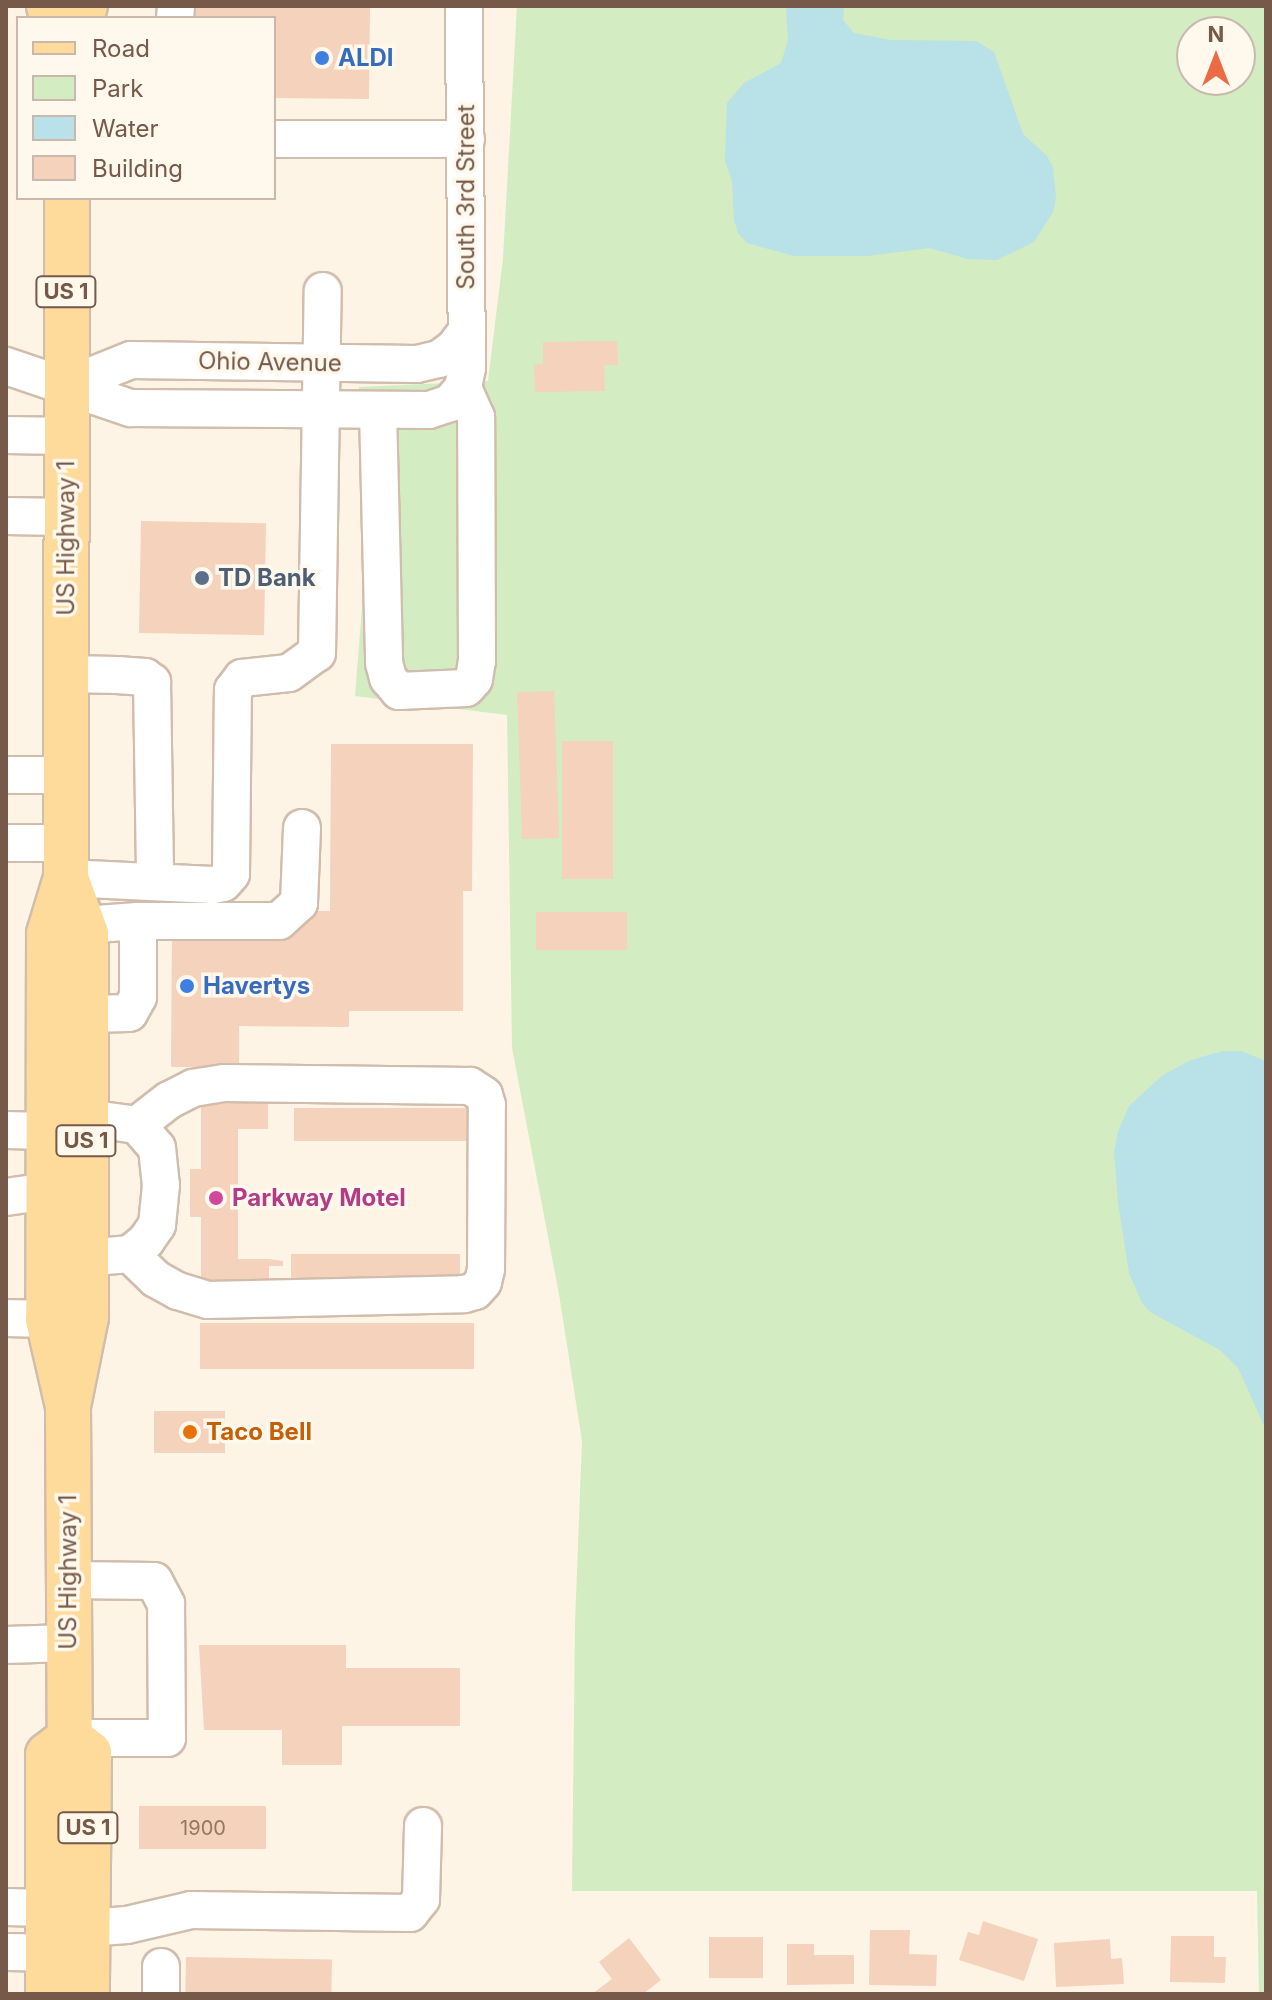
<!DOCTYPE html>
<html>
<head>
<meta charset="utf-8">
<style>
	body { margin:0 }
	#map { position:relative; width:1272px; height:2000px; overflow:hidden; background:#fdf4e5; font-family:Inter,sans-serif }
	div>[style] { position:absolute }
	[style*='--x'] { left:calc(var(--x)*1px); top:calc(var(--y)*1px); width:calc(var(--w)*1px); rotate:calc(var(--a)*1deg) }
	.green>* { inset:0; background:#d3ecc2 }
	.water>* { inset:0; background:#b8e1e8 }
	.building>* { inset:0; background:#f4d2bb; transform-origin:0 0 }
	.roads { filter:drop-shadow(2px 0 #d1bdad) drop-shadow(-2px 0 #d1bdad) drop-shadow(0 2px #d1bdad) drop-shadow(0 -2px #d1bdad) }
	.minor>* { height:36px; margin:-18px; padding:0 18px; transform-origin:18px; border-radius:18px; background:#fff }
	.major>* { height:44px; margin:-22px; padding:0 22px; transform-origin:22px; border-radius:22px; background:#feda9b }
	.dots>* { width:22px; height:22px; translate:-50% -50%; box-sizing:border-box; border:4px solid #fff8ec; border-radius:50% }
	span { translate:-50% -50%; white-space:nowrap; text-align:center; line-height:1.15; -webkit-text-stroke:7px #fff8ec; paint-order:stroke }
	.number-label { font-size:20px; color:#967766 }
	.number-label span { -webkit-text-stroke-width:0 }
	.shield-label span { padding:2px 6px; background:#fff8ec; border:2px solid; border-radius:6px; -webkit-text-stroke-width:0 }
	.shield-label { font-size:22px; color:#775949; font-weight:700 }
	.shop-label { font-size:24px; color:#366cbe; font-weight:700 }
	.left { translate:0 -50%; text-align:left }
	.street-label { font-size:24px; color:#775949 }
	.service-label { font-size:24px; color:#4e5e75; font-weight:700 }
	.hotel-label { font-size:24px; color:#b23c85; font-weight:700 }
	.food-label { font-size:24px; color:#c56008; font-weight:700 }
	.frame { position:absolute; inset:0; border:8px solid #775949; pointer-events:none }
	.legend { position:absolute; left:16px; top:16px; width:260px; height:184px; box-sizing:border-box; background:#fff8ec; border:2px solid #c9b8ab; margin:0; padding:10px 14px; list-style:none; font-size:24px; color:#775949 }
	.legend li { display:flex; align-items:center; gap:16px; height:40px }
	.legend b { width:40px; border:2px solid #c9b8ab }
	.north { position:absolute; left:1176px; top:16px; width:80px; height:80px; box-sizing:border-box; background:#fff8ec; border:2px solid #c9b8ab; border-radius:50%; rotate:0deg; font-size:22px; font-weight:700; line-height:32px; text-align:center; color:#775949 }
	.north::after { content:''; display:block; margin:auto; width:28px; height:36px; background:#ec6b45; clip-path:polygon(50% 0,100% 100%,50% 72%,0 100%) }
</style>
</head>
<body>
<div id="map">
	<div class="green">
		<div style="clip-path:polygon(evenodd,517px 6px,1266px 6px,1266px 1994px,1259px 1994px,1257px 1891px,572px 1891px,575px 1624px,582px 1441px,559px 1294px,512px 1048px,507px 715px,355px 696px,369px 519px,359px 387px,488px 381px,503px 258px,517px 6px,1192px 32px,1240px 32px,1240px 80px,1192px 80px,1192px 32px)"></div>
	</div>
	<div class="water">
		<div style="clip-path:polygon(786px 6px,844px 6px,843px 20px,854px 33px,891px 40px,976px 41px,994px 52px,1023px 134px,1047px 156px,1053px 167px,1056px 198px,1053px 212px,1034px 242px,997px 260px,968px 259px,929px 248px,867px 256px,794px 256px,747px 243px,738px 233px,734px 220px,732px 181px,725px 161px,727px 103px,744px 83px,781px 63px,788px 40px)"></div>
		<div style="clip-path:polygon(1223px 1051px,1241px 1051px,1266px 1061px,1266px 1430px,1238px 1368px,1220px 1350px,1150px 1312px,1142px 1303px,1129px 1273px,1118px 1202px,1114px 1152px,1118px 1132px,1129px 1106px,1163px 1075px,1191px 1060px)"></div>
	</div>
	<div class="building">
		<div style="clip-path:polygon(192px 6px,370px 6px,369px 99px,274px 98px,274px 18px,192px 18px)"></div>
		<div style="clip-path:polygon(617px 341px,618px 365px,604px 365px,605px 391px,535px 392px,534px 364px,543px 364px,543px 342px)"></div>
		<div style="left:141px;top:521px;width:125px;height:112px;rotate:1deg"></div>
		<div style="left:554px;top:691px;width:147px;height:37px;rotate:88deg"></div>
		<div style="left:562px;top:741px;width:51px;height:138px"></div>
		<div style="clip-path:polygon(331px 744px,473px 744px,472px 891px,463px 891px,463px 1011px,349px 1011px,349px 1027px,239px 1026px,239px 1067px,171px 1067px,172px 930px,299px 931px,299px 911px,330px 911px)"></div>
		<div style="left:536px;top:912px;width:91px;height:38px"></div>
		<div style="clip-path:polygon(268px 1099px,268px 1129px,238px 1129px,238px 1259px,269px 1259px,283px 1261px,283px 1266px,269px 1266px,269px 1287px,201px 1287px,201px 1217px,190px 1217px,190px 1169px,201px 1169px,201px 1100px)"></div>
		<div style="left:294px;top:1108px;width:179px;height:33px"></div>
		<div style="left:291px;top:1254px;width:169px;height:31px"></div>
		<div style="left:200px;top:1323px;width:274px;height:46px"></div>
		<div style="left:154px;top:1411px;width:71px;height:42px"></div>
		<div style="clip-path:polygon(199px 1645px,346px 1645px,346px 1668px,460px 1668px,460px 1726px,342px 1726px,342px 1765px,282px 1765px,282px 1730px,204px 1730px)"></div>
		<div style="left:139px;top:1806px;width:127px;height:43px"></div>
		<div style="clip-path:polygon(983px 1921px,1038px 1939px,1024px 1981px,959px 1960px,968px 1932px,979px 1935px)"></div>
		<div style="clip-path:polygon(870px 1930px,910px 1930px,909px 1954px,937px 1955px,936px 1986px,869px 1985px)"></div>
		<div style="clip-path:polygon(1171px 1936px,1214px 1936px,1214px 1957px,1226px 1957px,1225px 1983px,1170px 1982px)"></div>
		<div style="left:709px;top:1937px;width:54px;height:41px"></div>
		<div style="clip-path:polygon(629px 1938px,661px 1980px,643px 1994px,592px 1994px,612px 1979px,599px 1962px)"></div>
		<div style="clip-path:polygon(1110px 1939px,1111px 1959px,1122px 1958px,1124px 1984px,1056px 1987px,1054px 1943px)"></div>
		<div style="clip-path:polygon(787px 1944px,814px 1944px,814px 1955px,854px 1955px,854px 1984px,787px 1985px)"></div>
		<div style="left:186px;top:1957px;width:146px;height:37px;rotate:1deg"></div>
	</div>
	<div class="roads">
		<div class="minor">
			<div style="--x:175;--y:18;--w:12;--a:-85"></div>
			<div style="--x:274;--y:139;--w:192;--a:0"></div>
			<div style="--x:6;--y:366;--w:131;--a:18.7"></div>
			<div style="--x:130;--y:408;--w:299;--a:0.4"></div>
			<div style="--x:429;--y:410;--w:22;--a:-18"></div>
			<div style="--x:450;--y:403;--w:20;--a:-49"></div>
			<div style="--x:463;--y:388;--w:20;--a:-79"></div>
			<div style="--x:467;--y:368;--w:362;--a:-90.5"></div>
			<div style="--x:66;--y:386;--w:70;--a:-21.8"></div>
			<div style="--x:131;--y:360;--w:286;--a:0.8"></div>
			<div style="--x:417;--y:364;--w:23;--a:-13"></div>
			<div style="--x:439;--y:359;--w:19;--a:-36"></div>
			<div style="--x:454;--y:348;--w:21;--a:-53"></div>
			<div style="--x:378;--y:411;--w:252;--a:88.6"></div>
			<div style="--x:384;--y:663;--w:16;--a:75"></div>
			<div style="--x:388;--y:678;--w:17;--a:50"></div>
			<div style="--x:399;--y:691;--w:67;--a:-2.6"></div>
			<div style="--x:466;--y:688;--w:12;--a:-48"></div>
			<div style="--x:474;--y:679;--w:18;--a:-81"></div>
			<div style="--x:477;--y:661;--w:244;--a:-90.2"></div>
			<div style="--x:476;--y:417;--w:32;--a:-114"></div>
			<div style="--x:6;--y:435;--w:60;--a:1"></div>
			<div style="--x:6;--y:516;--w:60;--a:1"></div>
			<div style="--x:66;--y:674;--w:51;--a:1.1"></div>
			<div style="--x:117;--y:675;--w:28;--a:4"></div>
			<div style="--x:145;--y:677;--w:9;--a:36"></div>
			<div style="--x:152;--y:682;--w:200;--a:89.1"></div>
			<div style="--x:6;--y:775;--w:60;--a:0"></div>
			<div style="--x:6;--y:843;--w:60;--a:0"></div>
			<div style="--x:66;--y:878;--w:147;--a:2.7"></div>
			<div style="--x:213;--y:885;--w:10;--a:-11"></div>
			<div style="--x:223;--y:883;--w:12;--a:-48"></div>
			<div style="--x:231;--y:874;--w:184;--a:-89.4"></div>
			<div style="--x:233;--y:690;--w:15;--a:-53"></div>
			<div style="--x:242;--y:678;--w:47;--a:-6.1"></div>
			<div style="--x:289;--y:673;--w:34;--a:-36"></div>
			<div style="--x:317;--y:653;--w:362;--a:-89.1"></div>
			<div style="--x:138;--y:921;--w:141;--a:0"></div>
			<div style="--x:279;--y:921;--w:27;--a:-42"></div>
			<div style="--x:299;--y:903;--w:75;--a:-87.7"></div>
			<div style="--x:83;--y:925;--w:55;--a:-4.2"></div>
			<div style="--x:138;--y:921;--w:76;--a:90"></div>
			<div style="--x:138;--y:997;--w:18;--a:119"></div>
			<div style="--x:129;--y:1013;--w:43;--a:178.7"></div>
			<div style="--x:86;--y:1118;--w:51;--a:7.8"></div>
			<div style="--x:137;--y:1125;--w:30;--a:49"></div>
			<div style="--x:157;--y:1148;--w:37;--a:84"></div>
			<div style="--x:161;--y:1185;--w:40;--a:95.7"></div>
			<div style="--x:157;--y:1225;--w:19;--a:125"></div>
			<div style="--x:146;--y:1241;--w:21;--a:141"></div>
			<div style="--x:130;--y:1254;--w:22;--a:175"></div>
			<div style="--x:6;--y:1130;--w:42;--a:1.4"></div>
			<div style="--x:6;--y:1197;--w:42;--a:-8.1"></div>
			<div style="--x:130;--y:1254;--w:36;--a:44"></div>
			<div style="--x:156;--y:1279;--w:25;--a:29"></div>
			<div style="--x:178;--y:1291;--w:31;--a:17"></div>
			<div style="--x:208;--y:1300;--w:256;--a:-1.3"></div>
			<div style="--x:464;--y:1294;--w:11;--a:-15"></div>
			<div style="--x:475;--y:1291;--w:12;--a:-48"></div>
			<div style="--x:483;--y:1282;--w:13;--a:-77"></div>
			<div style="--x:486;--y:1269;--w:164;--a:-89.7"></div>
			<div style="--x:487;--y:1105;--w:10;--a:-107"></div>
			<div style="--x:484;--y:1095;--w:17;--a:-147"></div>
			<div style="--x:470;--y:1086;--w:246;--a:-179.3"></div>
			<div style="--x:224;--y:1083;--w:31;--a:171"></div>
			<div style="--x:193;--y:1088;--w:27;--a:153"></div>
			<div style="--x:169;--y:1100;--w:41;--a:142"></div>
			<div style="--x:6;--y:1318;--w:42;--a:1.4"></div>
			<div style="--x:68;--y:1580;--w:86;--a:0.7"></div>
			<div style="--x:154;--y:1581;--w:26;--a:62"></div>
			<div style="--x:166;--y:1604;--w:134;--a:89.6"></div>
			<div style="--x:167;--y:1738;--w:97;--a:180"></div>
			<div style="--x:6;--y:1645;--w:62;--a:-1.8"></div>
			<div style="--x:6;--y:1907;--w:42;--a:1.4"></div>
			<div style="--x:87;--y:1928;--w:40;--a:-4.3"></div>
			<div style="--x:127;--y:1925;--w:66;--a:-13.2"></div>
			<div style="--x:191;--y:1910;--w:219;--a:0.8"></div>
			<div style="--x:410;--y:1913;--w:18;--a:-52"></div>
			<div style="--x:421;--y:1899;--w:73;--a:-88.4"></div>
			<div style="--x:6;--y:1952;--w:70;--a:0.8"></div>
			<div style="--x:161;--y:1994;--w:27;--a:-90"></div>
		</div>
		<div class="major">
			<div style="--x:49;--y:6;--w:13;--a:72"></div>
			<div style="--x:81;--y:18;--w:13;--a:-72"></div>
			<div style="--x:67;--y:198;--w:680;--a:90.08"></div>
			<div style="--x:66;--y:878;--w:59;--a:106.9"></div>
			<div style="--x:49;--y:934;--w:385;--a:90.1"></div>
			<div style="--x:48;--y:1319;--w:89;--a:77.1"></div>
			<div style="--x:66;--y:878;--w:59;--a:70.3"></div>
			<div style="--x:86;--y:934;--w:383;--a:90"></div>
			<div style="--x:86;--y:1317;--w:91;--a:101.4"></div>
			<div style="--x:68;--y:1406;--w:332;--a:89.7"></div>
			<div style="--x:70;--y:1738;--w:24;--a:38"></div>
			<div style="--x:89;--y:1753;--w:241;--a:90.5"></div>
			<div style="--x:48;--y:1994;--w:239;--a:-90"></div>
			<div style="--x:48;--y:1755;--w:28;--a:-38"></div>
		</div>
	</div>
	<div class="dots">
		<div style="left:322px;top:58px;background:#3f7fe0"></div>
		<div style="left:202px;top:578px;background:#5c6f8a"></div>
		<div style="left:187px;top:986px;background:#3f7fe0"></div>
		<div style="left:216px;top:1198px;background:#d1479c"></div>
		<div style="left:190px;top:1432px;background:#e8710a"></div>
	</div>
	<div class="number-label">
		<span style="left:203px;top:1828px">1900</span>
	</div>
	<div class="shield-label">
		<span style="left:66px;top:292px">US 1</span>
		<span style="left:86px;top:1141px">US 1</span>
		<span style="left:88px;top:1828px">US 1</span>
	</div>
	<div class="shop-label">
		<span class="left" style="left:338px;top:58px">ALDI</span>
		<span class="left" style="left:203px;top:986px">Havertys</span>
	</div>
	<div class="street-label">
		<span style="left:466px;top:197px;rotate:-90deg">South 3rd Street</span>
		<span style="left:270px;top:362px;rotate:1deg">Ohio Avenue</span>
		<span style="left:66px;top:538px;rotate:-90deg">US Highway 1</span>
		<span style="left:68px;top:1572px;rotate:-90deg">US Highway 1</span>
	</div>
	<div class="service-label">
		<span class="left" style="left:218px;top:578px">TD Bank</span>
	</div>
	<div class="hotel-label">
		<span class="left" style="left:232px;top:1198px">Parkway Motel</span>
	</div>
	<div class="food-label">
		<span class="left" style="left:206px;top:1432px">Taco Bell</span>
	</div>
	<div class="frame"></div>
	<ul class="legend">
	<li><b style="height:10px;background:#feda9b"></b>Road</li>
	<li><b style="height:22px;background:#d3ecc2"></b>Park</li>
	<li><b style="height:22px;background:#b8e1e8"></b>Water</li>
	<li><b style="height:22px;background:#f4d2bb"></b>Building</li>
	</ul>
	<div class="north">N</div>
</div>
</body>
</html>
